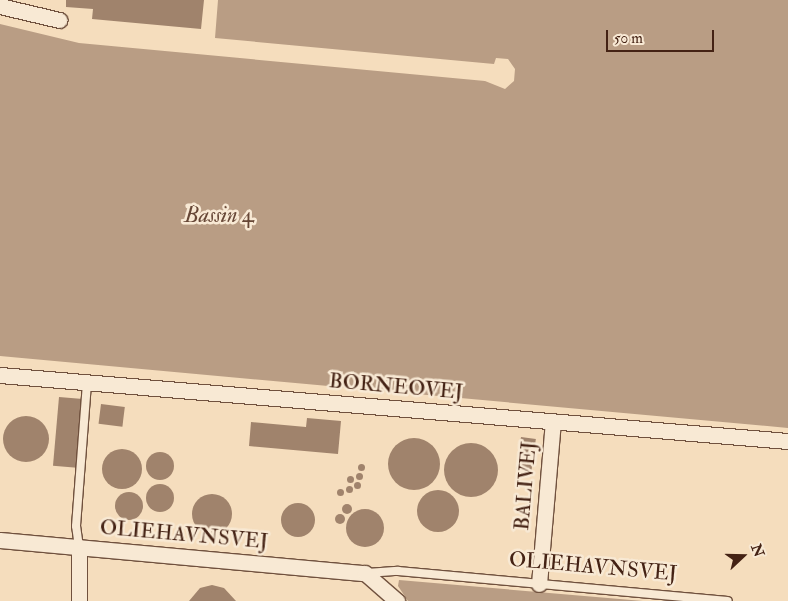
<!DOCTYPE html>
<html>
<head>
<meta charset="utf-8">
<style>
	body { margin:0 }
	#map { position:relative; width:788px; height:601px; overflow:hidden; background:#f5ddbd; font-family:"IM FELL Double Pica",serif }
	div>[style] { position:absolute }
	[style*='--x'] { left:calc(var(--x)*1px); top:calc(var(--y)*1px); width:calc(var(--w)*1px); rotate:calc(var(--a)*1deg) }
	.water>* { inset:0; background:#b99d84 }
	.building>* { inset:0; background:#a0836c; transform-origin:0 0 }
	.round { border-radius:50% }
	.roads { filter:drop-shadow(1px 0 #70513e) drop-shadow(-1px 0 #70513e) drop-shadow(0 1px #70513e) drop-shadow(0 -1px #70513e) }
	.service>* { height:8px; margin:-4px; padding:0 4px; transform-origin:4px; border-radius:4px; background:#f8e9d4 }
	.minor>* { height:15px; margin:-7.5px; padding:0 7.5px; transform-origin:7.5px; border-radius:7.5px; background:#f8e9d4 }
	span { translate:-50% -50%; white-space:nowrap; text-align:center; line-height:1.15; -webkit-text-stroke:5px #f8e9d4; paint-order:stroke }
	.street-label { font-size:21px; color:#442214 }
	.water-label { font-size:22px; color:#674736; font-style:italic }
	.north { position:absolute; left:718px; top:531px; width:50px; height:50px; -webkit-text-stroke:4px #f8e9d4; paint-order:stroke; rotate:69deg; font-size:14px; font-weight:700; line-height:20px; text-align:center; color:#442214 }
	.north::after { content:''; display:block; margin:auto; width:18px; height:22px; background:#442214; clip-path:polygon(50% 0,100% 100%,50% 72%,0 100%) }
	.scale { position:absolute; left:606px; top:30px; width:108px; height:22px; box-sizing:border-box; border:2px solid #442214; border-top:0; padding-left:6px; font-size:15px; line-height:18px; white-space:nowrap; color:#442214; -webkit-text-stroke:4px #f8e9d4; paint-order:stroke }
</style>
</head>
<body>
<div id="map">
	<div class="water">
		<div style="clip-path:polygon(218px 0,788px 0,788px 428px,0 356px,0 24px,79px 43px,485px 81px,505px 89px,514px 81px,515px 69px,508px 59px,496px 58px,494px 64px,215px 38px)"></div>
		<div style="clip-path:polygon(399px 580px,643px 601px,408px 601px,398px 586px)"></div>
	</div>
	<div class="building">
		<div style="clip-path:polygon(66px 0,204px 0,201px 29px,92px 19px,93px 9px,66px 7px)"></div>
		<div style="left:59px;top:397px;width:24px;height:69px;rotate:5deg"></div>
		<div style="left:101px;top:404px;width:24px;height:20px;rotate:7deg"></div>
		<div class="round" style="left:3px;top:416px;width:46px;height:46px"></div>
		<div style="clip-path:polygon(307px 418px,341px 421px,338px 454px,249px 446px,251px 422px,306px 427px)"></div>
		<div style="left:521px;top:437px;width:15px;height:32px;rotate:8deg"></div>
		<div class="round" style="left:388px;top:438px;width:52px;height:52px"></div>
		<div class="round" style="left:444px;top:443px;width:54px;height:54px"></div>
		<div class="round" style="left:102px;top:449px;width:40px;height:40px"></div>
		<div class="round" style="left:146px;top:452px;width:28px;height:28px"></div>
		<div class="round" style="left:357.5px;top:463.5px;width:7px;height:7px"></div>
		<div class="round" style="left:355.5px;top:472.5px;width:7px;height:7px"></div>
		<div class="round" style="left:346.5px;top:475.5px;width:7px;height:7px"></div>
		<div class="round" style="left:353.5px;top:481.5px;width:7px;height:7px"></div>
		<div class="round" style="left:146px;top:484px;width:28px;height:28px"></div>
		<div class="round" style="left:345.5px;top:485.5px;width:7px;height:7px"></div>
		<div class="round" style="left:336.5px;top:488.5px;width:7px;height:7px"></div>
		<div class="round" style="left:417px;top:490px;width:42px;height:42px"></div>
		<div class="round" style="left:115px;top:492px;width:28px;height:28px"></div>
		<div class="round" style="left:192px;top:494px;width:40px;height:40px"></div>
		<div class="round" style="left:281px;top:503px;width:34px;height:34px"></div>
		<div class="round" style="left:342px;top:504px;width:10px;height:10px"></div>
		<div class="round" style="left:346px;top:509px;width:38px;height:38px"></div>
		<div class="round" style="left:335px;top:514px;width:10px;height:10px"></div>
		<div style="clip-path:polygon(212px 585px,224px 588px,236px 601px,189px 601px,200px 588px)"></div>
	</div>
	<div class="roads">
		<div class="service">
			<div style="--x:79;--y:547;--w:21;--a:-98"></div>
			<div style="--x:76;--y:526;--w:144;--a:-85.6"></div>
			<div style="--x:367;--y:573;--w:31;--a:-4"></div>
			<div style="--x:398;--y:571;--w:331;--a:5.2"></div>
		</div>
		<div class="minor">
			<div style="--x:0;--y:6;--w:61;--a:13.3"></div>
			<div style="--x:0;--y:375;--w:791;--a:4.79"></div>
			<div style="--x:0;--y:540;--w:366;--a:5.2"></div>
			<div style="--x:365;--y:573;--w:43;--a:41.2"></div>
			<div style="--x:539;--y:584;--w:163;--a:-85.1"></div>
			<div style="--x:79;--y:601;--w:54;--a:-90"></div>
		</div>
	</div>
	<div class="street-label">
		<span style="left:396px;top:387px;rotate:5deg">BORNEOVEJ</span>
		<span style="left:526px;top:486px;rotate:-85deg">BALIVEJ</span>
		<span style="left:184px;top:535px;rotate:5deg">OLIEHAVNSVEJ</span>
		<span style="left:593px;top:567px;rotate:5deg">OLIEHAVNSVEJ</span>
	</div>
	<div class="water-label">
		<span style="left:219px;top:216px">Bassin 4</span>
	</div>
	<div class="north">N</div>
	<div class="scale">50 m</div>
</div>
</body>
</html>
